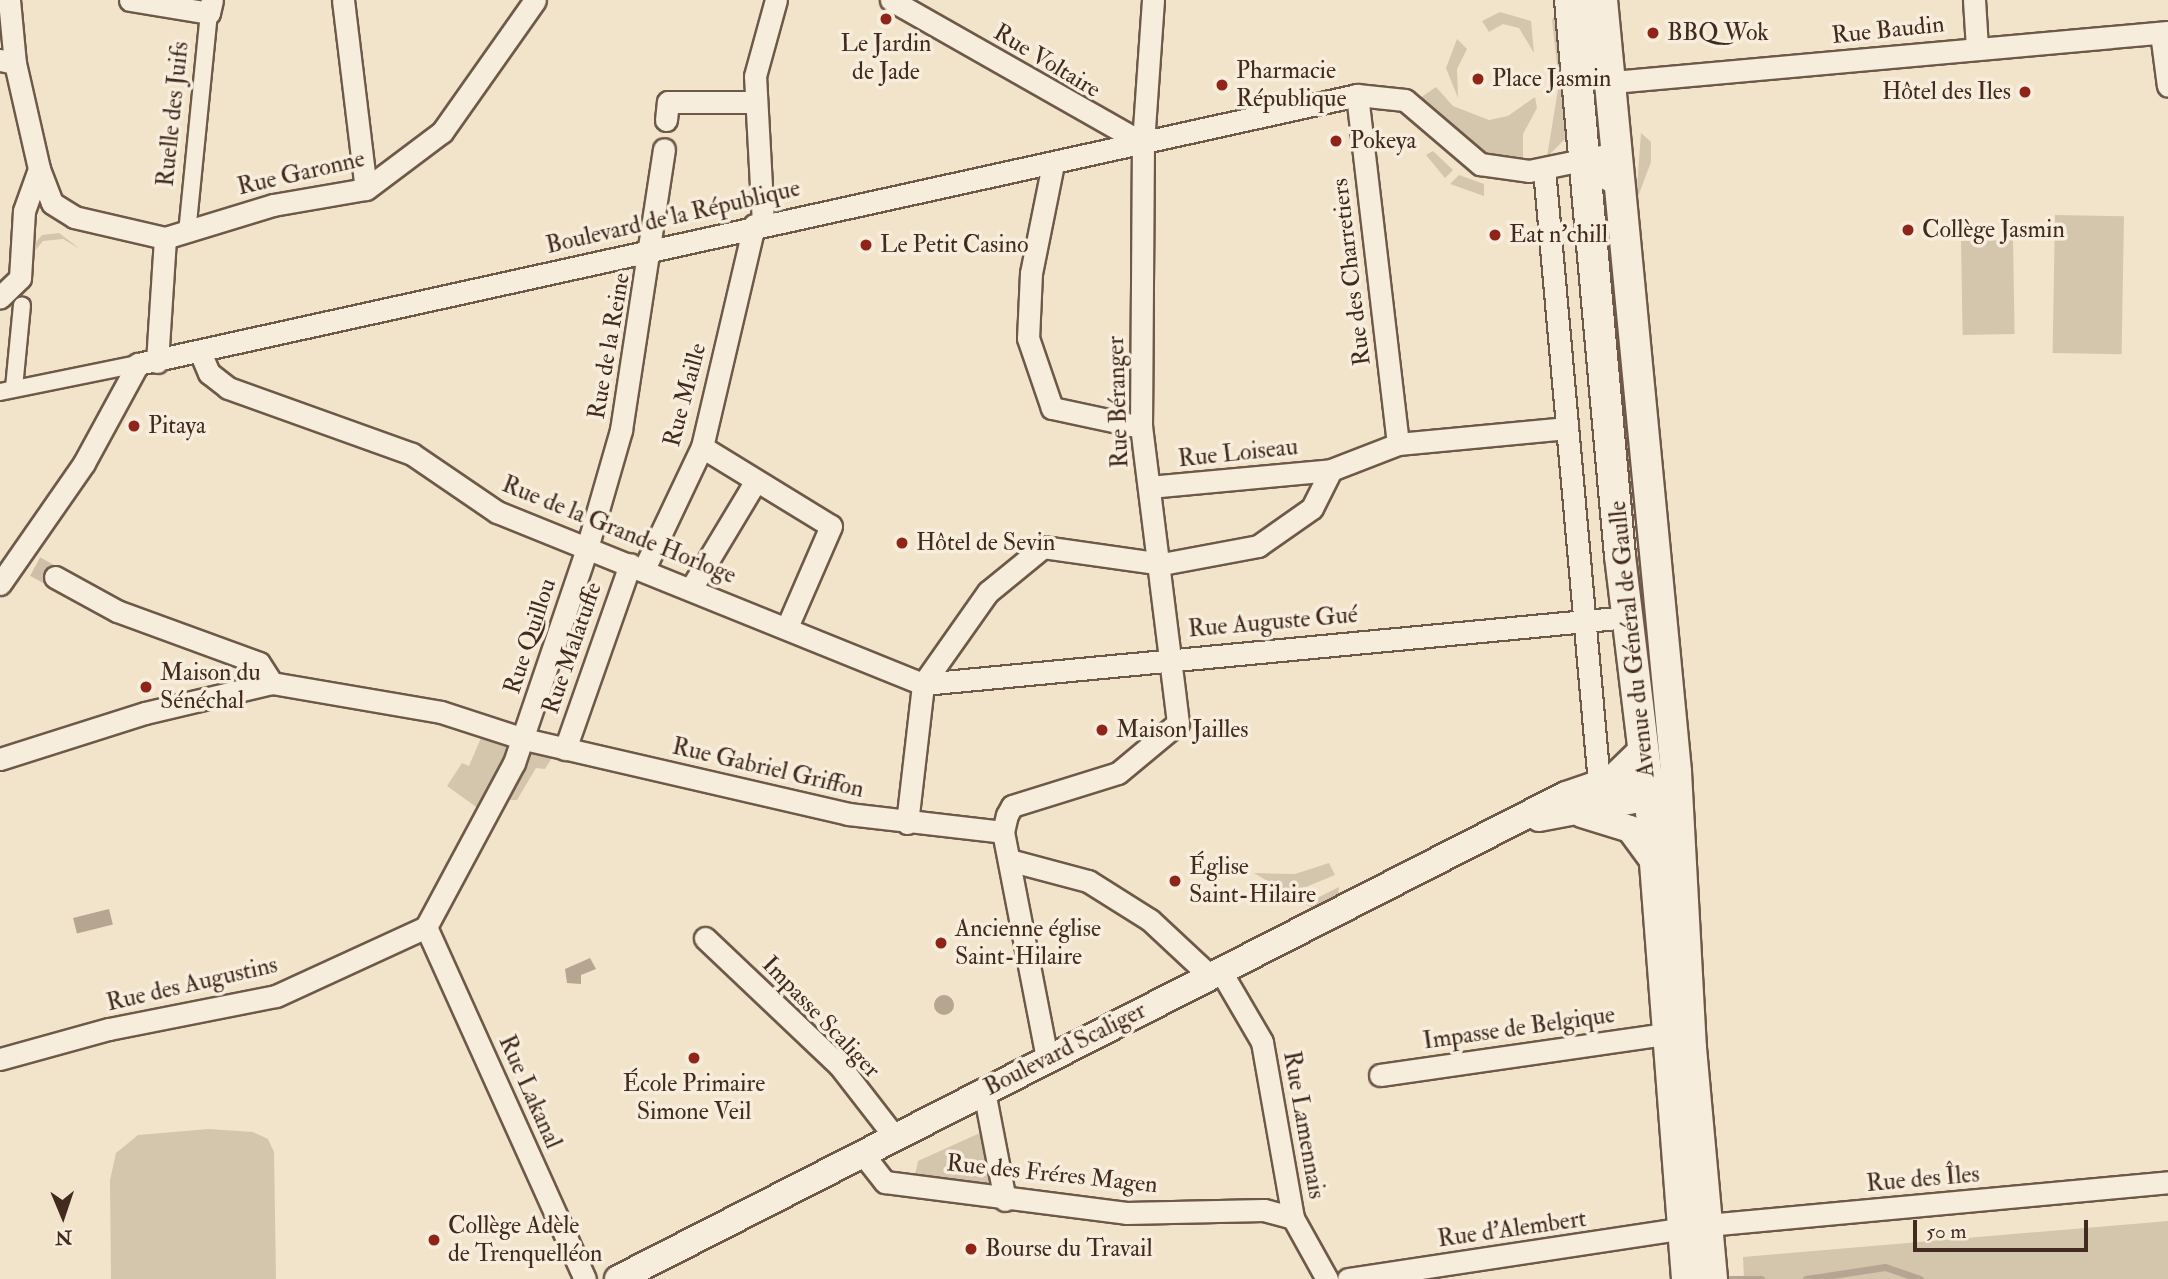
<!DOCTYPE html>
<html>
<head>
<meta charset="utf-8">
<style>
	body { margin:0 }
	#map { position:relative; width:2168px; height:1279px; overflow:hidden; background:#f2e4ca; font-family:"IM FELL Double Pica",serif }
	div>[style] { position:absolute }
	[style*='--x'] { left:calc(var(--x)*1px); top:calc(var(--y)*1px); width:calc(var(--w)*1px); rotate:calc(var(--a)*1deg) }
	.green>* { inset:0; background:#d4c5ad; transform-origin:0 0 }
	.water>* { inset:0; background:#b6a590; transform-origin:0 0 }
	.round { border-radius:50% }
	.stream>* { height:7px; margin:-3.5px; padding:0 3.5px; transform-origin:3.5px; border-radius:3.5px; background:#b6a590 }
	.minor-tunnel>* { height:21px; margin-top:-10.5px; transform-origin:0; background:repeating-linear-gradient(90deg,#cfbfa8 0 21px,transparent 0 31px) }
	.roads { filter:drop-shadow(2px 0 #6e5949) drop-shadow(-2px 0 #6e5949) drop-shadow(0 2px #6e5949) drop-shadow(0 -2px #6e5949) }
	.pedestrian>* { height:16px; margin:-8px; padding:0 8px; transform-origin:8px; border-radius:8px; background:#f7eddd }
	.minor>* { height:21px; margin:-10.5px; padding:0 10.5px; transform-origin:10.5px; border-radius:10.5px; background:#f7eddd }
	.tertiary>* { height:26px; margin:-13px; padding:0 13px; transform-origin:13px; border-radius:13px; background:#f7eddd }
	.secondary>* { height:30px; margin:-15px; padding:0 15px; transform-origin:15px; border-radius:15px; background:#f7eddd }
	.dots>* { width:19px; height:19px; translate:-50% -50%; box-sizing:border-box; border:4px solid #f7eddd; border-radius:50% }
	span { translate:-50% -50%; white-space:nowrap; text-align:center; line-height:1.15; -webkit-text-stroke:7px #f7eddd; paint-order:stroke }
	.street-label { font-size:24px; color:#422b1e }
	.poi-label { font-size:24px; color:#422b1e }
	.left { translate:0 -50%; text-align:left }
	.right { translate:-100% -50%; text-align:right }
	.north { position:absolute; left:28px; top:1181px; width:70px; height:70px; -webkit-text-stroke:5px #f7eddd; paint-order:stroke; rotate:178deg; font-size:19px; font-weight:700; line-height:28px; text-align:center; color:#422b1e }
	.north::after { content:''; display:block; margin:auto; width:24px; height:32px; background:#422b1e; clip-path:polygon(50% 0,100% 100%,50% 72%,0 100%) }
	.scale { position:absolute; left:1913px; top:1220px; width:175px; height:32px; box-sizing:border-box; border:4px solid #422b1e; border-top:0; padding-left:9px; font-size:21px; line-height:24px; white-space:nowrap; color:#422b1e; -webkit-text-stroke:5px #f7eddd; paint-order:stroke }
</style>
</head>
<body>
<div id="map">
	<div class="green">
		<div style="clip-path:polygon(1559px 8px,1568px 136px,1547px 157px,1559px 83px,1552px 20px)"></div>
		<div style="clip-path:polygon(1500px 12px,1531px 21px,1534px 53px,1519px 28px,1503px 24px,1489px 32px,1482px 21px)"></div>
		<div style="clip-path:polygon(1457px 39px,1467px 49px,1457px 69px,1458px 98px,1446px 68px)"></div>
		<div style="clip-path:polygon(1436px 87px,1453px 106px,1489px 120px,1508px 116px,1535px 97px,1537px 108px,1523px 134px,1523px 163px,1478px 152px,1446px 125px,1420px 98px)"></div>
		<div style="clip-path:polygon(1641px 133px,1651px 142px,1651px 162px,1636px 202px)"></div>
		<div style="clip-path:polygon(1433px 151px,1453px 170px,1445px 178px,1426px 155px)"></div>
		<div style="clip-path:polygon(1459px 175px,1484px 184px,1484px 196px,1450px 184px)"></div>
		<div style="left:2055px;top:215px;width:69px;height:138px;rotate:1deg"></div>
		<div style="clip-path:polygon(59px 233px,80px 249px,63px 239px,43px 241px,34px 252px,34px 276px,30px 249px,42px 235px)"></div>
		<div style="left:2013px;top:240px;width:94px;height:52px;rotate:89deg"></div>
		<div style="clip-path:polygon(481px 738px,511px 747px,479px 809px,447px 786px,462px 763px,469px 766px)"></div>
		<div style="clip-path:polygon(531px 752px,555px 753px,545px 769px,536px 768px,517px 800px,505px 800px,522px 756px)"></div>
		<div style="clip-path:polygon(1329px 863px,1335px 875px,1289px 894px,1254px 873px,1295px 874px)"></div>
		<div style="clip-path:polygon(1339px 887px,1338px 898px,1318px 911px,1305px 904px)"></div>
		<div style="clip-path:polygon(209px 1129px,253px 1132px,268px 1139px,274px 1152px,276px 1279px,111px 1279px,110px 1180px,116px 1153px,138px 1135px)"></div>
		<div style="clip-path:polygon(982px 1132px,991px 1186px,915px 1175px,918px 1161px)"></div>
		<div style="clip-path:polygon(2168px 1221px,2168px 1279px,1744px 1279px,1743px 1257px)"></div>
	</div>
	<div class="water">
		<div style="left:109px;top:909px;width:16px;height:37px;rotate:76deg"></div>
		<div style="clip-path:polygon(590px 958px,596px 969px,581px 975px,581px 984px,567px 983px,565px 969px)"></div>
		<div class="round" style="left:934px;top:995px;width:20px;height:20px"></div>
	</div>
	<div class="stream">
		<div style="--x:1727;--y:1279;--w:34;--a:0"></div>
		<div style="--x:1806;--y:1279;--w:80;--a:-8.6"></div>
		<div style="--x:1885;--y:1267;--w:37;--a:19"></div>
	</div>
	<div class="minor-tunnel">
		<div style="--x:35;--y:566;--w:23;--a:29"></div>
	</div>
	<div class="roads">
		<div class="pedestrian">
			<div style="--x:187;--y:233;--w:221;--a:-84.3"></div>
			<div style="--x:14;--y:388;--w:83;--a:-84.5"></div>
			<div style="--x:0;--y:392;--w:141;--a:-11.5"></div>
		</div>
		<div class="minor">
			<div style="--x:9;--y:0;--w:63;--a:84.6"></div>
			<div style="--x:130;--y:0;--w:80;--a:9.3"></div>
			<div style="--x:209;--y:13;--w:13;--a:-77"></div>
			<div style="--x:343;--y:0;--w:190;--a:83.1"></div>
			<div style="--x:891;--y:0;--w:290;--a:29.6"></div>
			<div style="--x:1974;--y:0;--w:48;--a:86.4"></div>
			<div style="--x:1580;--y:4;--w:71;--a:78.7"></div>
			<div style="--x:1594;--y:74;--w:21;--a:23"></div>
			<div style="--x:1613;--y:82;--w:557;--a:-5.15"></div>
			<div style="--x:2161;--y:33;--w:53;--a:82.5"></div>
			<div style="--x:0;--y:60;--w:15;--a:11"></div>
			<div style="--x:15;--y:63;--w:109;--a:77.2"></div>
			<div style="--x:39;--y:169;--w:45;--a:109.7"></div>
			<div style="--x:24;--y:211;--w:67;--a:93.4"></div>
			<div style="--x:20;--y:278;--w:28;--a:136"></div>
			<div style="--x:1357;--y:95;--w:351;--a:83.3"></div>
			<div style="--x:666;--y:120;--w:18;--a:-84"></div>
			<div style="--x:668;--y:102;--w:88;--a:0"></div>
			<div style="--x:1053;--y:164;--w:111;--a:101.4"></div>
			<div style="--x:1031;--y:273;--w:65;--a:92.6"></div>
			<div style="--x:1028;--y:338;--w:74;--a:71.1"></div>
			<div style="--x:1052;--y:408;--w:91;--a:12.1"></div>
			<div style="--x:39;--y:169;--w:36;--a:69"></div>
			<div style="--x:52;--y:203;--w:26;--a:32"></div>
			<div style="--x:74;--y:217;--w:93;--a:13"></div>
			<div style="--x:165;--y:238;--w:113;--a:-17"></div>
			<div style="--x:273;--y:205;--w:94;--a:-9.8"></div>
			<div style="--x:366;--y:189;--w:95;--a:-36.9"></div>
			<div style="--x:442;--y:132;--w:161;--a:-54.8"></div>
			<div style="--x:1544;--y:169;--w:616;--a:84.88"></div>
			<div style="--x:763;--y:223;--w:147;--a:-93.1"></div>
			<div style="--x:755;--y:76;--w:79;--a:-74.6"></div>
			<div style="--x:200;--y:352;--w:23;--a:67"></div>
			<div style="--x:209;--y:373;--w:24;--a:38"></div>
			<div style="--x:228;--y:388;--w:195;--a:19.7"></div>
			<div style="--x:412;--y:454;--w:103;--a:34.3"></div>
			<div style="--x:497;--y:512;--w:459;--a:22"></div>
			<div style="--x:923;--y:684;--w:708;--a:-5.43"></div>
			<div style="--x:157;--y:362;--w:124;--a:-86.3"></div>
			<div style="--x:702;--y:447;--w:151;--a:31.5"></div>
			<div style="--x:831;--y:526;--w:110;--a:113.5"></div>
			<div style="--x:1149;--y:487;--w:183;--a:-5.3"></div>
			<div style="--x:1331;--y:470;--w:72;--a:-21.2"></div>
			<div style="--x:1398;--y:444;--w:170;--a:-5.4"></div>
			<div style="--x:644;--y:569;--w:135;--a:-64.6"></div>
			<div style="--x:702;--y:447;--w:228;--a:-76.8"></div>
			<div style="--x:55;--y:577;--w:71;--a:28.7"></div>
			<div style="--x:117;--y:611;--w:151;--a:20.1"></div>
			<div style="--x:259;--y:663;--w:24;--a:57"></div>
			<div style="--x:0;--y:584;--w:147;--a:-55.2"></div>
			<div style="--x:84;--y:463;--w:113;--a:-61.4"></div>
			<div style="--x:138;--y:364;--w:1248;--a:-12.44"></div>
			<div style="--x:1357;--y:95;--w:48;--a:5.9"></div>
			<div style="--x:1405;--y:100;--w:99;--a:40.5"></div>
			<div style="--x:1480;--y:164;--w:49;--a:8.1"></div>
			<div style="--x:1529;--y:171;--w:79;--a:-11.7"></div>
			<div style="--x:1606;--y:155;--w:25;--a:85"></div>
			<div style="--x:692;--y:587;--w:120;--a:-59"></div>
			<div style="--x:272;--y:683;--w:171;--a:9.7"></div>
			<div style="--x:441;--y:712;--w:87;--a:18"></div>
			<div style="--x:524;--y:739;--w:333;--a:13"></div>
			<div style="--x:848;--y:814;--w:156;--a:6.6"></div>
			<div style="--x:565;--y:749;--w:196;--a:-70.6"></div>
			<div style="--x:0;--y:759;--w:152;--a:-17.6"></div>
			<div style="--x:145;--y:713;--w:130;--a:-13.3"></div>
			<div style="--x:907;--y:823;--w:140;--a:-83.4"></div>
			<div style="--x:923;--y:684;--w:113;--a:-54.8"></div>
			<div style="--x:988;--y:592;--w:71;--a:-39.3"></div>
			<div style="--x:1043;--y:547;--w:120;--a:8.1"></div>
			<div style="--x:1162;--y:564;--w:98;--a:-10.6"></div>
			<div style="--x:1258;--y:546;--w:66;--a:-35.1"></div>
			<div style="--x:1312;--y:508;--w:42;--a:-63.4"></div>
			<div style="--x:1009;--y:860;--w:82;--a:14.9"></div>
			<div style="--x:1088;--y:881;--w:73;--a:32.2"></div>
			<div style="--x:1150;--y:920;--w:81;--a:43"></div>
			<div style="--x:426;--y:927;--w:386;--a:65.7"></div>
			<div style="--x:705;--y:938;--w:185;--a:43.5"></div>
			<div style="--x:839;--y:1065;--w:90;--a:52.2"></div>
			<div style="--x:1220;--y:970;--w:83;--a:59.7"></div>
			<div style="--x:1262;--y:1042;--w:179;--a:80"></div>
			<div style="--x:1293;--y:1218;--w:70;--a:60.9"></div>
			<div style="--x:1047;--y:1058;--w:230;--a:-101"></div>
			<div style="--x:1003;--y:832;--w:17;--a:-77"></div>
			<div style="--x:1007;--y:815;--w:10;--a:-61"></div>
			<div style="--x:1012;--y:806;--w:111;--a:-17.3"></div>
			<div style="--x:1118;--y:773;--w:78;--a:-39.8"></div>
			<div style="--x:1178;--y:723;--w:298;--a:-97.1"></div>
			<div style="--x:1141;--y:427;--w:284;--a:-89.6"></div>
			<div style="--x:1143;--y:143;--w:143;--a:-86"></div>
			<div style="--x:0;--y:1059;--w:113;--a:-15.4"></div>
			<div style="--x:109;--y:1029;--w:170;--a:-11.2"></div>
			<div style="--x:276;--y:996;--w:165;--a:-24.7"></div>
			<div style="--x:426;--y:927;--w:186;--a:-61.8"></div>
			<div style="--x:514;--y:763;--w:227;--a:-71.2"></div>
			<div style="--x:587;--y:548;--w:123;--a:-73.9"></div>
			<div style="--x:621;--y:430;--w:284;--a:-81.3"></div>
			<div style="--x:1380;--y:1075;--w:289;--a:-8.2"></div>
			<div style="--x:984;--y:1091;--w:111;--a:79.1"></div>
			<div style="--x:862;--y:1153;--w:37;--a:52"></div>
			<div style="--x:885;--y:1182;--w:243;--a:7.3"></div>
			<div style="--x:1126;--y:1213;--w:138;--a:-1.2"></div>
			<div style="--x:1264;--y:1210;--w:30;--a:15"></div>
			<div style="--x:1348;--y:1279;--w:363;--a:-8.6"></div>
			<div style="--x:1707;--y:1225;--w:463;--a:-5.3"></div>
		</div>
		<div class="tertiary">
			<div style="--x:1582;--y:814;--w:50;--a:17.4"></div>
			<div style="--x:1630;--y:829;--w:42;--a:53.7"></div>
			<div style="--x:1539;--y:818;--w:97;--a:-10.7"></div>
			<div style="--x:1634;--y:800;--w:35;--a:-29"></div>
			<div style="--x:618;--y:1279;--w:1064;--a:-27.05"></div>
			<div style="--x:1566;--y:795;--w:53;--a:-18.8"></div>
			<div style="--x:1616;--y:778;--w:22;--a:3"></div>
		</div>
		<div class="secondary">
			<div style="--x:1570;--y:0;--w:558;--a:84.86"></div>
			<div style="--x:1620;--y:556;--w:257;--a:83.1"></div>
			<div style="--x:1651;--y:811;--w:469;--a:85.6"></div>
			<div style="--x:1602;--y:0;--w:776;--a:84.52"></div>
			<div style="--x:1676;--y:772;--w:276;--a:86.9"></div>
			<div style="--x:1691;--y:1048;--w:232;--a:84.8"></div>
			<div style="--x:1616;--y:778;--w:37;--a:-44"></div>
		</div>
	</div>
	<div class="dots">
		<div style="left:886px;top:19px;background:#8f2418"></div>
		<div style="left:1653px;top:33px;background:#8f2418"></div>
		<div style="left:1478px;top:79px;background:#8f2418"></div>
		<div style="left:1222px;top:85px;background:#8f2418"></div>
		<div style="left:2025px;top:92px;background:#8f2418"></div>
		<div style="left:1336px;top:141px;background:#8f2418"></div>
		<div style="left:1908px;top:230px;background:#8f2418"></div>
		<div style="left:1495px;top:235px;background:#8f2418"></div>
		<div style="left:866px;top:245px;background:#8f2418"></div>
		<div style="left:134px;top:426px;background:#8f2418"></div>
		<div style="left:902px;top:543px;background:#8f2418"></div>
		<div style="left:146px;top:687px;background:#8f2418"></div>
		<div style="left:1102px;top:730px;background:#8f2418"></div>
		<div style="left:1175px;top:881px;background:#8f2418"></div>
		<div style="left:941px;top:943px;background:#8f2418"></div>
		<div style="left:694px;top:1058px;background:#8f2418"></div>
		<div style="left:434px;top:1240px;background:#8f2418"></div>
		<div style="left:971px;top:1249px;background:#8f2418"></div>
	</div>
	<div class="street-label">
		<span style="left:1888px;top:30px;rotate:-6deg">Rue Baudin</span>
		<span style="left:1047px;top:61px;rotate:31deg">Rue Voltaire</span>
		<span style="left:173px;top:114px;rotate:-84deg">Ruelle des Juifs</span>
		<span style="left:301px;top:173px;rotate:-13deg">Rue Garonne</span>
		<span style="left:673px;top:217px;rotate:-13deg">Boulevard de la République</span>
		<span style="left:1351px;top:272px;rotate:-97deg">Rue des Charretiers</span>
		<span style="left:609px;top:346px;rotate:-80deg">Rue de la Reine</span>
		<span style="left:685px;top:395px;rotate:-75deg">Rue Maille</span>
		<span style="left:1118px;top:402px;rotate:-92deg">Rue Béranger</span>
		<span style="left:1238px;top:453px;rotate:-6deg">Rue Loiseau</span>
		<span style="left:619px;top:530px;rotate:22deg">Rue de la Grande Horloge</span>
		<span style="left:1273px;top:622px;rotate:-5deg">Rue Auguste Gué</span>
		<span style="left:530px;top:636px;rotate:-72deg">Rue Quillou</span>
		<span style="left:1632px;top:639px;rotate:-96deg">Avenue du Général de Gaulle</span>
		<span style="left:572px;top:648px;rotate:-71deg">Rue Malatuffe</span>
		<span style="left:768px;top:768px;rotate:13deg">Rue Gabriel Griffon</span>
		<span style="left:192px;top:984px;rotate:-13deg">Rue des Augustins</span>
		<span style="left:821px;top:1017px;rotate:46deg">Impasse Scaliger</span>
		<span style="left:1519px;top:1028px;rotate:-8deg">Impasse de Belgique</span>
		<span style="left:1065px;top:1049px;rotate:-27deg">Boulevard Scaliger</span>
		<span style="left:530px;top:1092px;rotate:66deg">Rue Lakanal</span>
		<span style="left:1304px;top:1125px;rotate:80deg">Rue Lamennais</span>
		<span style="left:1052px;top:1174px;rotate:6deg">Rue des Fréres Magen</span>
		<span style="left:1923px;top:1179px;rotate:-5deg">Rue des Îles</span>
		<span style="left:1512px;top:1229px;rotate:-8deg">Rue d'Alembert</span>
	</div>
	<div class="poi-label">
		<span class="left" style="left:1667px;top:33px">BBQ Wok</span>
		<span style="left:886px;top:58px">Le Jardin<br>de Jade</span>
		<span class="left" style="left:1236px;top:85px">Pharmacie<br>République</span>
		<span class="left" style="left:1492px;top:79px">Place Jasmin</span>
		<span class="right" style="left:2011px;top:92px">Hôtel des Iles</span>
		<span class="left" style="left:1350px;top:141px">Pokeya</span>
		<span class="left" style="left:1922px;top:230px">Collège Jasmin</span>
		<span class="left" style="left:1509px;top:235px">Eat n'chill</span>
		<span class="left" style="left:880px;top:245px">Le Petit Casino</span>
		<span class="left" style="left:148px;top:426px">Pitaya</span>
		<span class="left" style="left:916px;top:543px">Hôtel de Sevin</span>
		<span class="left" style="left:160px;top:687px">Maison du<br>Sénéchal</span>
		<span class="left" style="left:1116px;top:730px">Maison Jailles</span>
		<span class="left" style="left:1189px;top:881px">Église<br>Saint-Hilaire</span>
		<span class="left" style="left:955px;top:943px">Ancienne église<br>Saint-Hilaire</span>
		<span style="left:694px;top:1098px">École Primaire<br>Simone Veil</span>
		<span class="left" style="left:448px;top:1240px">Collège Adèle<br>de Trenquelléon</span>
		<span class="left" style="left:985px;top:1249px">Bourse du Travail</span>
	</div>
	<div class="north">N</div>
	<div class="scale">50 m</div>
</div>
</body>
</html>
